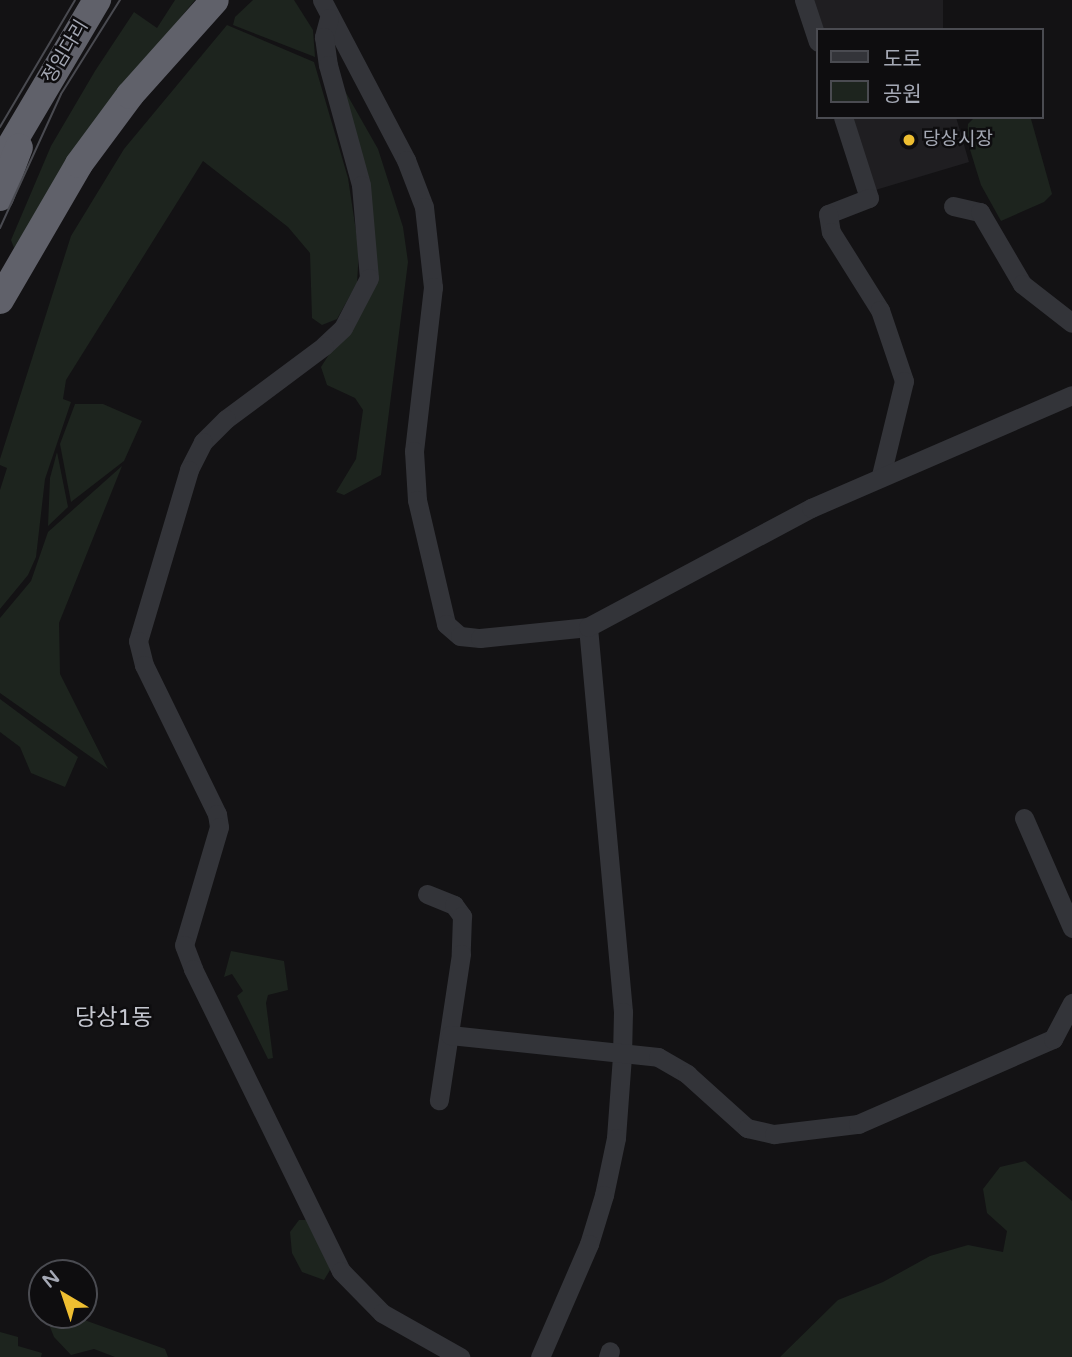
<!DOCTYPE html>
<html>
<head>
<meta charset="utf-8">
<style>
	body { margin:0 }
	#map { position:relative; width:1072px; height:1357px; overflow:hidden; background:#131214; font-family:"Varela Round","Noto Sans KR",sans-serif }
	div>[style] { position:absolute }
	[style*='--x'] { left:calc(var(--x)*1px); top:calc(var(--y)*1px); width:calc(var(--w)*1px); rotate:calc(var(--a)*1deg) }
	.built>* { inset:0; background:#1f1e21; transform-origin:0 0 }
	.green>* { inset:0; background:#1d241e }
	.minor>* { height:19px; margin:-9.5px; padding:0 9.5px; transform-origin:9.5px; border-radius:9.5px; background:#333439 }
	.highway>* { height:28px; margin:-14px; padding:0 14px; transform-origin:14px; border-radius:14px; background:#60616a }
	.tram>* { height:2px; margin:-1px; padding:0 1px; transform-origin:1px; border-radius:1px; background:#494a50 }
	.dots>* { width:19px; height:19px; translate:-50% -50%; box-sizing:border-box; border:4px solid #0e0d0f; border-radius:50% }
	span { translate:-50% -50%; white-space:nowrap; text-align:center; line-height:1.15; -webkit-text-stroke:5px #0e0d0f; paint-order:stroke }
	.street-label { font-size:19px; color:#a4a8b4 }
	.poi-label { font-size:19px; color:#a4a8b4 }
	.left { translate:0 -50%; text-align:left }
	.quarter-label { font-size:23px; color:#c5c7d0 }
	.legend { position:absolute; left:816px; top:28px; width:228px; height:91px; box-sizing:border-box; background:#0e0d0f; border:2px solid #4a4b51; margin:0; padding:9px 12px; list-style:none; font-size:21px; color:#a4a8b4 }
	.legend li { display:flex; align-items:center; gap:14px; height:35px }
	.legend b { width:35px; border:2px solid #4a4b51 }
	.north { position:absolute; left:28px; top:1259px; width:70px; height:70px; box-sizing:border-box; background:#0e0d0f; border:2px solid #4a4b51; border-radius:50%; rotate:321deg; font-size:19px; font-weight:700; line-height:28px; text-align:center; color:#a4a8b4 }
	.north::after { content:''; display:block; margin:auto; width:24px; height:32px; background:#eebe31; clip-path:polygon(50% 0,100% 100%,50% 72%,0 100%) }
</style>
</head>
<body>
<div id="map">
	<div class="built">
		<div style="left:810px;top:0;width:133px;height:31px"></div>
		<div style="clip-path:polygon(848px 117px,956px 117px,969px 162px,872px 191px)"></div>
	</div>
	<div class="green">
		<div style="clip-path:polygon(175px 0,195px 0,90px 127px,14px 248px,11px 240px,51px 146px,95px 71px,134px 12px,157px 28px)"></div>
		<div style="clip-path:polygon(253px 0,294px 0,313px 30px,315px 57px,233px 25px,235px 17px)"></div>
		<div style="clip-path:polygon(227px 25px,314px 62px,348px 178px,359px 251px,357px 283px,337px 319px,322px 325px,312px 318px,310px 253px,288px 227px,203px 161px,66px 380px,63px 399px,71px 402px,45px 479px,36px 557px,28px 575px,0 609px,0 490px,7px 468px,0 465px,0 459px,71px 236px,124px 149px)"></div>
		<div style="clip-path:polygon(337px 77px,378px 149px,403px 227px,408px 262px,381px 475px,344px 495px,336px 492px,356px 459px,363px 410px,355px 398px,327px 385px,321px 367px,373px 285px)"></div>
		<div style="clip-path:polygon(975px 117px,1031px 119px,1052px 194px,1044px 202px,1001px 221px,981px 185px,967px 140px,968px 124px)"></div>
		<div style="clip-path:polygon(75px 404px,103px 404px,142px 421px,124px 461px,71px 502px,60px 444px)"></div>
		<div style="clip-path:polygon(57px 452px,68px 507px,48px 526px,50px 478px)"></div>
		<div style="clip-path:polygon(122px 466px,59px 623px,60px 674px,108px 769px,0 693px,0 618px,31px 581px,48px 532px)"></div>
		<div style="clip-path:polygon(0 699px,78px 757px,65px 787px,31px 773px,20px 747px,0 732px)"></div>
		<div style="clip-path:polygon(231px 951px,284px 961px,288px 990px,268px 995px,266px 1003px,273px 1058px,268px 1059px,237px 996px,243px 991px,232px 974px,224px 977px)"></div>
		<div style="clip-path:polygon(1025px 1161px,1072px 1201px,1072px 1357px,780px 1357px,838px 1300px,883px 1282px,930px 1256px,968px 1245px,1003px 1252px,1007px 1231px,987px 1213px,983px 1189px,1000px 1167px)"></div>
		<div style="clip-path:polygon(299px 1220px,307px 1220px,328px 1259px,330px 1270px,324px 1280px,302px 1272px,292px 1253px,290px 1232px)"></div>
		<div style="clip-path:polygon(56px 1315px,76px 1317px,165px 1349px,168px 1357px,115px 1357px,94px 1349px,71px 1355px,54px 1337px,50px 1327px)"></div>
		<div style="clip-path:polygon(0 1332px,18px 1337px,18px 1346px,42px 1353px,41px 1357px,0 1357px)"></div>
	</div>
	<div class="minor">
		<div style="--x:322;--y:0;--w:181;--a:62.3"></div>
		<div style="--x:406;--y:160;--w:50;--a:69"></div>
		<div style="--x:424;--y:207;--w:81;--a:83.6"></div>
		<div style="--x:433;--y:287;--w:165;--a:96.6"></div>
		<div style="--x:414;--y:451;--w:49;--a:86.5"></div>
		<div style="--x:417;--y:500;--w:127;--a:76.8"></div>
		<div style="--x:446;--y:624;--w:18;--a:41"></div>
		<div style="--x:460;--y:636;--w:20;--a:6"></div>
		<div style="--x:480;--y:638;--w:109;--a:-5.8"></div>
		<div style="--x:588;--y:627;--w:387;--a:84.8"></div>
		<div style="--x:623;--y:1012;--w:44;--a:91.3"></div>
		<div style="--x:622;--y:1056;--w:82;--a:94.2"></div>
		<div style="--x:616;--y:1138;--w:58;--a:101.9"></div>
		<div style="--x:604;--y:1195;--w:51;--a:107"></div>
		<div style="--x:589;--y:1244;--w:123;--a:113.4"></div>
		<div style="--x:804;--y:0;--w:44;--a:71.6"></div>
		<div style="--x:329;--y:18;--w:20;--a:105"></div>
		<div style="--x:324;--y:37;--w:28;--a:82"></div>
		<div style="--x:328;--y:65;--w:124;--a:74.6"></div>
		<div style="--x:361;--y:185;--w:93;--a:85.1"></div>
		<div style="--x:369;--y:278;--w:56;--a:117.5"></div>
		<div style="--x:343;--y:328;--w:26;--a:137"></div>
		<div style="--x:324;--y:346;--w:122;--a:143.3"></div>
		<div style="--x:226;--y:419;--w:33;--a:135"></div>
		<div style="--x:203;--y:442;--w:31;--a:117"></div>
		<div style="--x:189;--y:470;--w:178;--a:106.6"></div>
		<div style="--x:138;--y:641;--w:25;--a:76"></div>
		<div style="--x:144;--y:665;--w:166;--a:63.9"></div>
		<div style="--x:217;--y:814;--w:13;--a:81"></div>
		<div style="--x:219;--y:827;--w:123;--a:106.5"></div>
		<div style="--x:184;--y:945;--w:26;--a:69"></div>
		<div style="--x:193;--y:969;--w:336;--a:63.9"></div>
		<div style="--x:341;--y:1271;--w:59;--a:45.7"></div>
		<div style="--x:382;--y:1313;--w:90;--a:29.4"></div>
		<div style="--x:843;--y:117;--w:85;--a:72.2"></div>
		<div style="--x:869;--y:198;--w:44;--a:158.7"></div>
		<div style="--x:828;--y:214;--w:18;--a:81"></div>
		<div style="--x:831;--y:232;--w:92;--a:57.9"></div>
		<div style="--x:880;--y:310;--w:75;--a:71.3"></div>
		<div style="--x:904;--y:381;--w:97;--a:103.7"></div>
		<div style="--x:953;--y:206;--w:28;--a:13"></div>
		<div style="--x:980;--y:212;--w:83;--a:59.7"></div>
		<div style="--x:1022;--y:284;--w:63;--a:38"></div>
		<div style="--x:588;--y:627;--w:253;--a:-28.1"></div>
		<div style="--x:811;--y:508;--w:284;--a:-23.4"></div>
		<div style="--x:1024;--y:818;--w:120;--a:66.4"></div>
		<div style="--x:427;--y:894;--w:29;--a:22"></div>
		<div style="--x:454;--y:905;--w:14;--a:54"></div>
		<div style="--x:462;--y:916;--w:38;--a:92"></div>
		<div style="--x:461;--y:954;--w:148;--a:98.6"></div>
		<div style="--x:450;--y:1035;--w:209;--a:6"></div>
		<div style="--x:658;--y:1057;--w:34;--a:30"></div>
		<div style="--x:687;--y:1074;--w:81;--a:42"></div>
		<div style="--x:747;--y:1128;--w:28;--a:13"></div>
		<div style="--x:774;--y:1134;--w:85;--a:-6.8"></div>
		<div style="--x:858;--y:1124;--w:213;--a:-23.6"></div>
		<div style="--x:1053;--y:1039;--w:41;--a:-62.2"></div>
		<div style="--x:608;--y:1357;--w:6;--a:-72"></div>
	</div>
	<div class="highway">
		<div style="--x:0;--y:164;--w:191;--a:-59.4"></div>
		<div style="--x:0;--y:197;--w:53;--a:-69.2"></div>
		<div style="--x:0;--y:300;--w:157;--a:-59.8"></div>
		<div style="--x:79;--y:164;--w:86;--a:-53.5"></div>
		<div style="--x:130;--y:95;--w:127;--a:-48.2"></div>
	</div>
	<div class="tram">
		<div style="--x:0;--y:127;--w:147;--a:-59.4"></div>
		<div style="--x:0;--y:228;--w:147;--a:-65.5"></div>
		<div style="--x:61;--y:94;--w:111;--a:-57.9"></div>
	</div>
	<div class="dots">
		<div style="left:909px;top:140px;background:#eebe31"></div>
	</div>
	<div class="street-label">
		<span style="left:66px;top:52px;rotate:-59deg">정임다리</span>
	</div>
	<div class="poi-label">
		<span class="left" style="left:923px;top:140px">당상시장</span>
	</div>
	<div class="quarter-label">
		<span style="left:114px;top:1018px">당상1동</span>
	</div>
	<ul class="legend">
	<li><b style="height:9px;background:#333439"></b>도로</li>
	<li><b style="height:19px;background:#1d241e"></b>공원</li>
	</ul>
	<div class="north">N</div>
</div>
</body>
</html>
